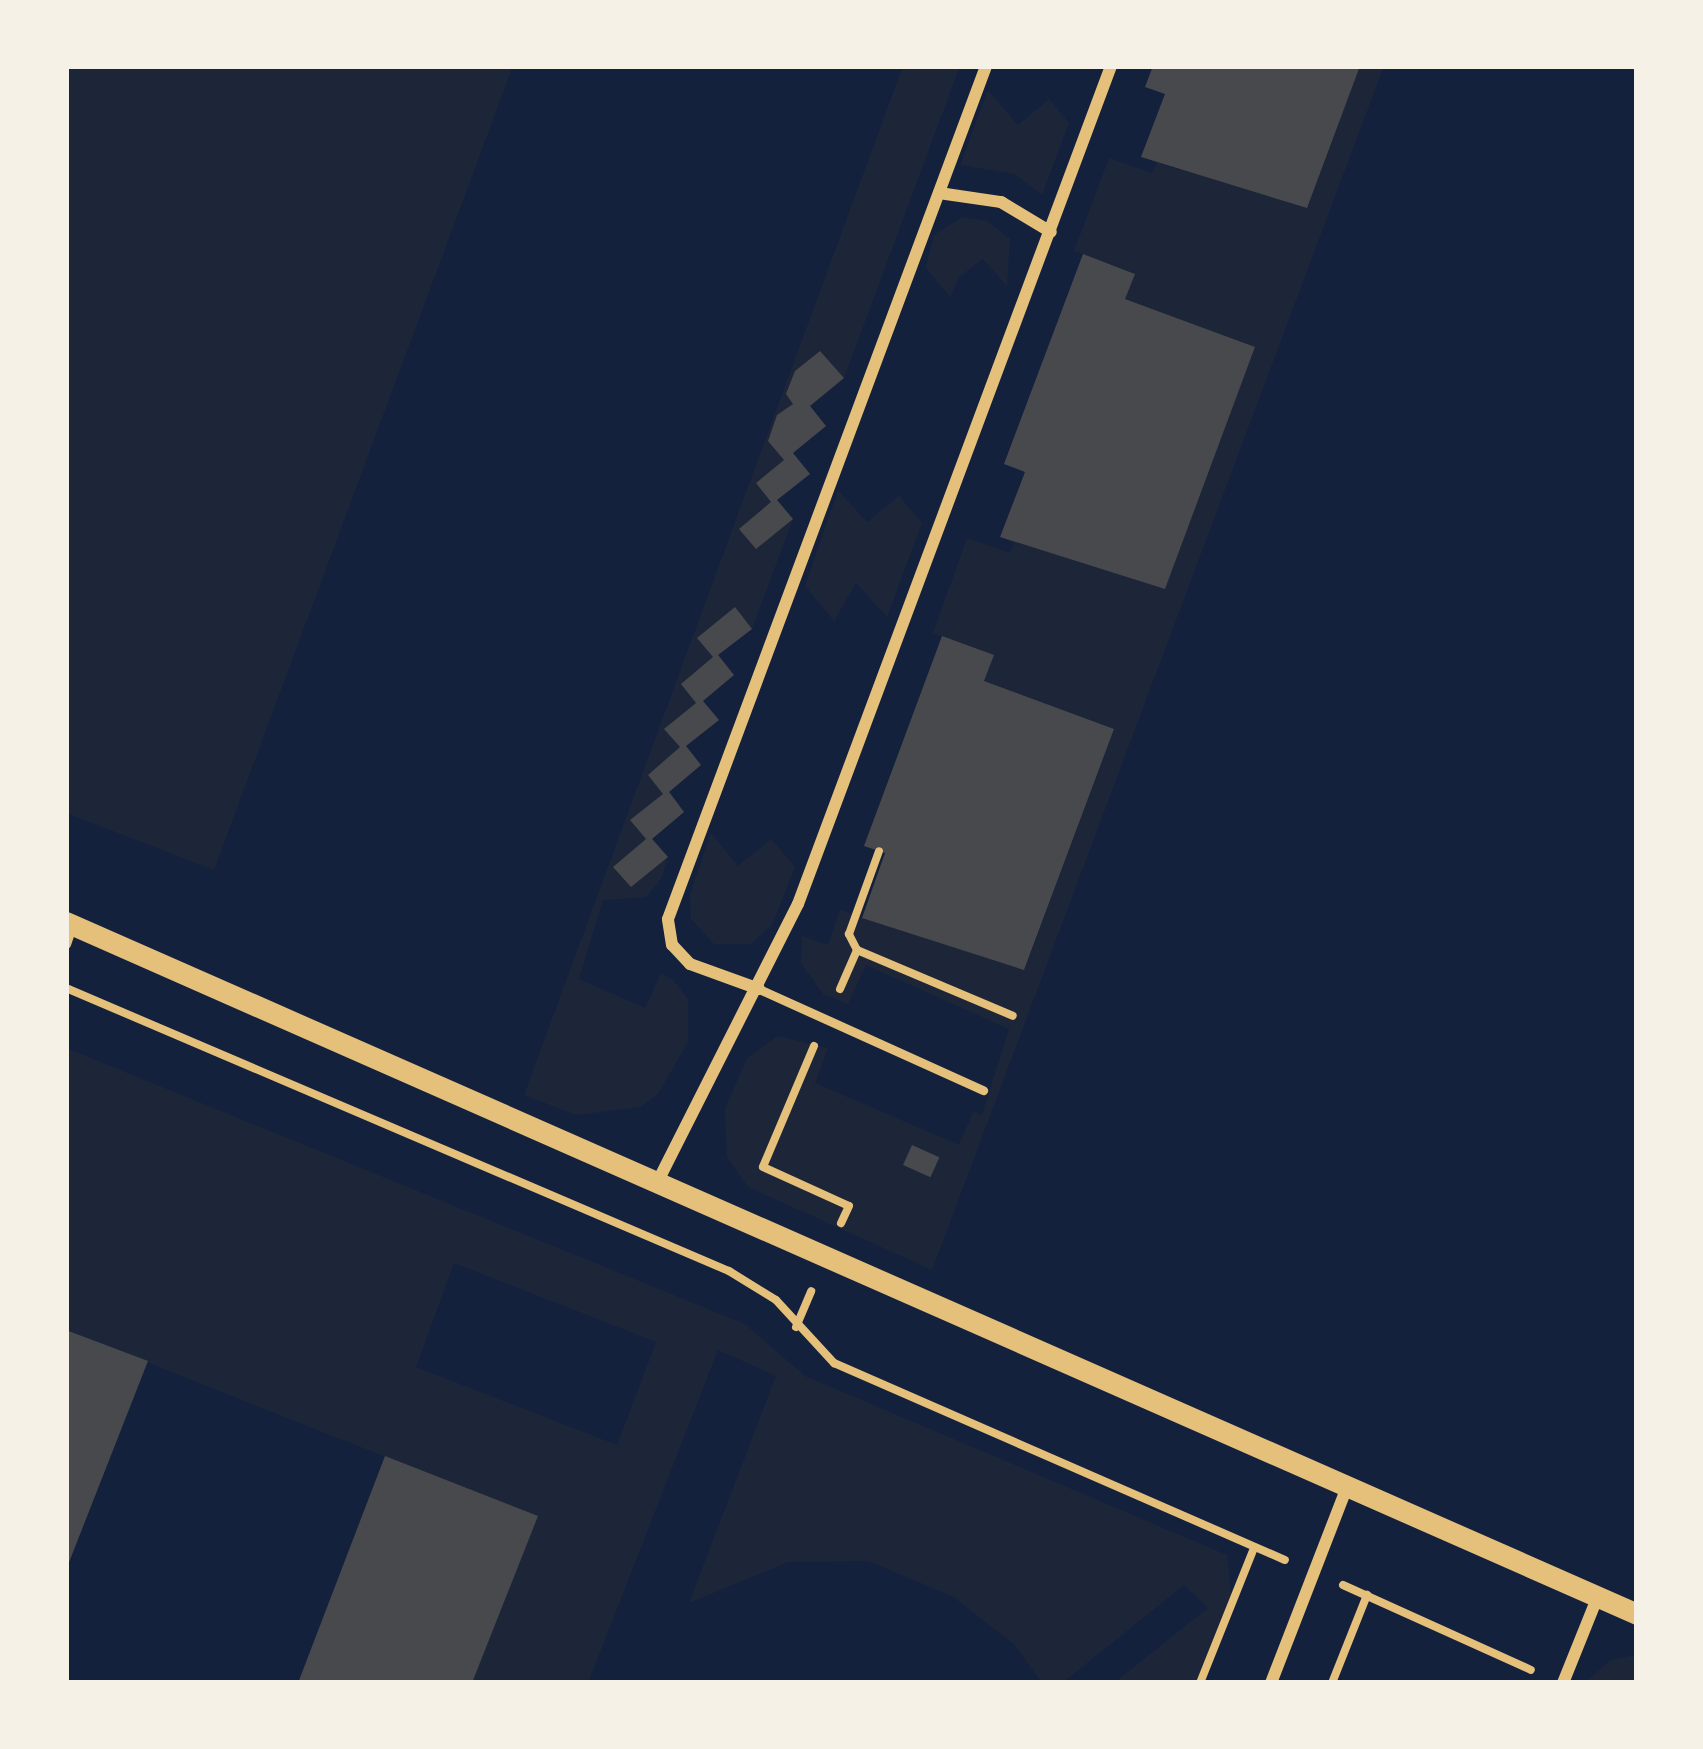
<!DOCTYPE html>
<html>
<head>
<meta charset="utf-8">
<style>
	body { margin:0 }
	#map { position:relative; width:1703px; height:1749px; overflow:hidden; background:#14213d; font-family:Commissioner,sans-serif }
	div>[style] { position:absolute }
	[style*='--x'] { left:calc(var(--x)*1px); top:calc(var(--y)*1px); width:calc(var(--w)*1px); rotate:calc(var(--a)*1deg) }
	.green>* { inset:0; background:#1d2539 }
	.building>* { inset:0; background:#48494c; transform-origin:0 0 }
	.path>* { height:8px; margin:-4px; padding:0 4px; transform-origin:4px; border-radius:4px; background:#e5c07b }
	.service>* { height:9px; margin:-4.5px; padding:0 4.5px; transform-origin:4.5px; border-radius:4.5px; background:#e5c07b }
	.minor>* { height:12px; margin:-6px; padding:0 6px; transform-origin:6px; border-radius:6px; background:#e5c07b }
	.tertiary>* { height:21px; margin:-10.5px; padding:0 10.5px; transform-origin:10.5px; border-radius:10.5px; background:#e5c07b }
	span { translate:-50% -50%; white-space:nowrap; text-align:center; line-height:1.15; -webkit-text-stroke:9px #f6f1e7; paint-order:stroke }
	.frame { position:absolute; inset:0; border:69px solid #f6f1e7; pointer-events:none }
</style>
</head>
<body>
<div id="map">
	<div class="green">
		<div style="clip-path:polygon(66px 66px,513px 66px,214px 870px,66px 813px)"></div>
		<div style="clip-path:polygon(903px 66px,960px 66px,844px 378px,810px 405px,826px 426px,793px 453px,810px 474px,778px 500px,793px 519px,752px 629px,719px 655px,734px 675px,703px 701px,719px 720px,686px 746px,701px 765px,670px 792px,684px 812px,653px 838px,668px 857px,661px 879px,646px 897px,603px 900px,579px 979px,645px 1008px,661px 973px,673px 980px,688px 999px,688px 1042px,658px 1094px,641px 1107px,576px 1115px,524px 1095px)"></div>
		<div style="clip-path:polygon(1360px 66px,1384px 66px,932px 1270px,748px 1187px,727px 1157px,725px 1109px,747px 1058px,778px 1036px,828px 1048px,815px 1083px,959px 1145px,973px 1112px,982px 1115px,1009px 1029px,866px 965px,848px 1004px,823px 994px,801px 963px,802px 936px,828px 945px,840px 910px,1025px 969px,1114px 729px,984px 681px,993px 655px,933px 633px,967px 538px,1010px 553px,1014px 543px,1000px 537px,1165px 588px,1255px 347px,1125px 299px,1134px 273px,1074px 251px,1109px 158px,1152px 173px,1157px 162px,1179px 170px)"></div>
		<div style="clip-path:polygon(988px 90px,1018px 125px,1049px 99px,1069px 123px,1042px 195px,1014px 174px,960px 165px)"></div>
		<div style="clip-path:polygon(962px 217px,987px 221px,1010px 239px,1007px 286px,983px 259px,959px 277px,950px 297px,926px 268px,934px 235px)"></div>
		<div style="clip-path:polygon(838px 490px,867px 522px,899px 496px,922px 523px,887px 617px,856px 583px,834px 621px,805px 586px)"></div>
		<div style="clip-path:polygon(711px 833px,738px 866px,771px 839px,795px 867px,772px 925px,751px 944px,714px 944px,691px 919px,690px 894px)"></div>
		<div style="clip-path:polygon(evenodd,66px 1048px,745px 1324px,805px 1376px,1227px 1555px,1231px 1595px,1196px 1683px,1114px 1683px,1208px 1608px,1184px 1585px,1062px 1683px,1042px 1683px,1015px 1645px,952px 1596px,868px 1561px,788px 1562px,689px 1603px,776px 1376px,718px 1350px,588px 1683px,472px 1683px,537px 1517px,66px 1330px,66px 1048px,454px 1263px,656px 1342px,617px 1445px,416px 1367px,454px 1263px)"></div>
		<div style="clip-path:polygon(1637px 1655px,1637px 1683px,1584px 1683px,1611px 1660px)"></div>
	</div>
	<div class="building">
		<div style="clip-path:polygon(1153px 66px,1360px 66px,1307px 208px,1141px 157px,1165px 94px,1145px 87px)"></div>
		<div style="clip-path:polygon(1083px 254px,1135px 274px,1125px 299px,1255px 347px,1165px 589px,1000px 537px,1025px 472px,1004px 464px)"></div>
		<div style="clip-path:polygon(820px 351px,844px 378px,810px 406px,826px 426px,793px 453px,810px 474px,777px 500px,793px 519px,756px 549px,739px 529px,771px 502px,756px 483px,784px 460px,768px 441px,777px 415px,793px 404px,786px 394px,795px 371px)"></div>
		<div style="clip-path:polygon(735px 607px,752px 629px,718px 655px,734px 675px,703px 701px,719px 720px,686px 746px,701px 765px,669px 792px,684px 812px,652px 839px,668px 857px,631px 887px,613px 867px,646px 839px,630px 820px,663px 794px,648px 775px,680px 747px,664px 729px,696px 703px,681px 684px,713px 657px,697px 638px)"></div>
		<div style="clip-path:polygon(942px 636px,994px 655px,984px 681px,1114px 729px,1024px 970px,862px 918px,885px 853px,864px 846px)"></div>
		<div style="left:912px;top:1145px;width:30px;height:22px;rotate:24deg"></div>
		<div style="clip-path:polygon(66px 1330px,148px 1361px,66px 1570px)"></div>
		<div style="clip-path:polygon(385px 1456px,538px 1516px,472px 1683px,298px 1683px)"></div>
	</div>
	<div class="path">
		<div style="--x:857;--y:950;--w:169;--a:22.9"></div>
		<div style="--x:66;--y:988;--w:721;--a:23.12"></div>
		<div style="--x:729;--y:1271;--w:55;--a:31.7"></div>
		<div style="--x:776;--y:1300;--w:86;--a:47.4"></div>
		<div style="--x:834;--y:1363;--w:492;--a:23.6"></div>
		<div style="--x:840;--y:989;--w:43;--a:-66.4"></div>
		<div style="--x:857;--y:950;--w:18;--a:-117"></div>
		<div style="--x:849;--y:934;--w:88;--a:-70.1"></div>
		<div style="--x:814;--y:1046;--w:131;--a:112.9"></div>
		<div style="--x:763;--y:1167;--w:94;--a:24.4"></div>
		<div style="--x:849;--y:1206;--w:19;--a:115"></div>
		<div style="--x:796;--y:1327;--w:39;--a:-67"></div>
		<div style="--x:1343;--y:1585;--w:206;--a:24.3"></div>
		<div style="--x:1200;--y:1683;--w:145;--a:-68.2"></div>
		<div style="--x:1332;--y:1683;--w:95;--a:-68.3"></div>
	</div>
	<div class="service">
		<div style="--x:66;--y:944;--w:21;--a:-71"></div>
		<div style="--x:759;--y:989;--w:246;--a:24.3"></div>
	</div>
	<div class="minor">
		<div style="--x:939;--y:193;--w:63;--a:8.3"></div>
		<div style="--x:1001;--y:202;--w:58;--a:31"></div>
		<div style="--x:759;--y:989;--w:73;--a:-160.1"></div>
		<div style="--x:690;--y:964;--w:26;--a:-133"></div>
		<div style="--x:672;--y:945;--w:26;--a:-99"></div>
		<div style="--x:668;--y:919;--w:910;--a:-69.55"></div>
		<div style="--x:659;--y:1179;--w:308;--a:-63.2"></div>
		<div style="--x:798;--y:904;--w:895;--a:-69.52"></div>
		<div style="--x:1271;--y:1683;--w:213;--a:-68.8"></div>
		<div style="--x:1563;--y:1683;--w:94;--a:-68.1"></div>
	</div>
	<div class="tertiary">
		<div style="--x:66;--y:922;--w:1717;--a:23.77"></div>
	</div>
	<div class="frame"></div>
</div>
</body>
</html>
